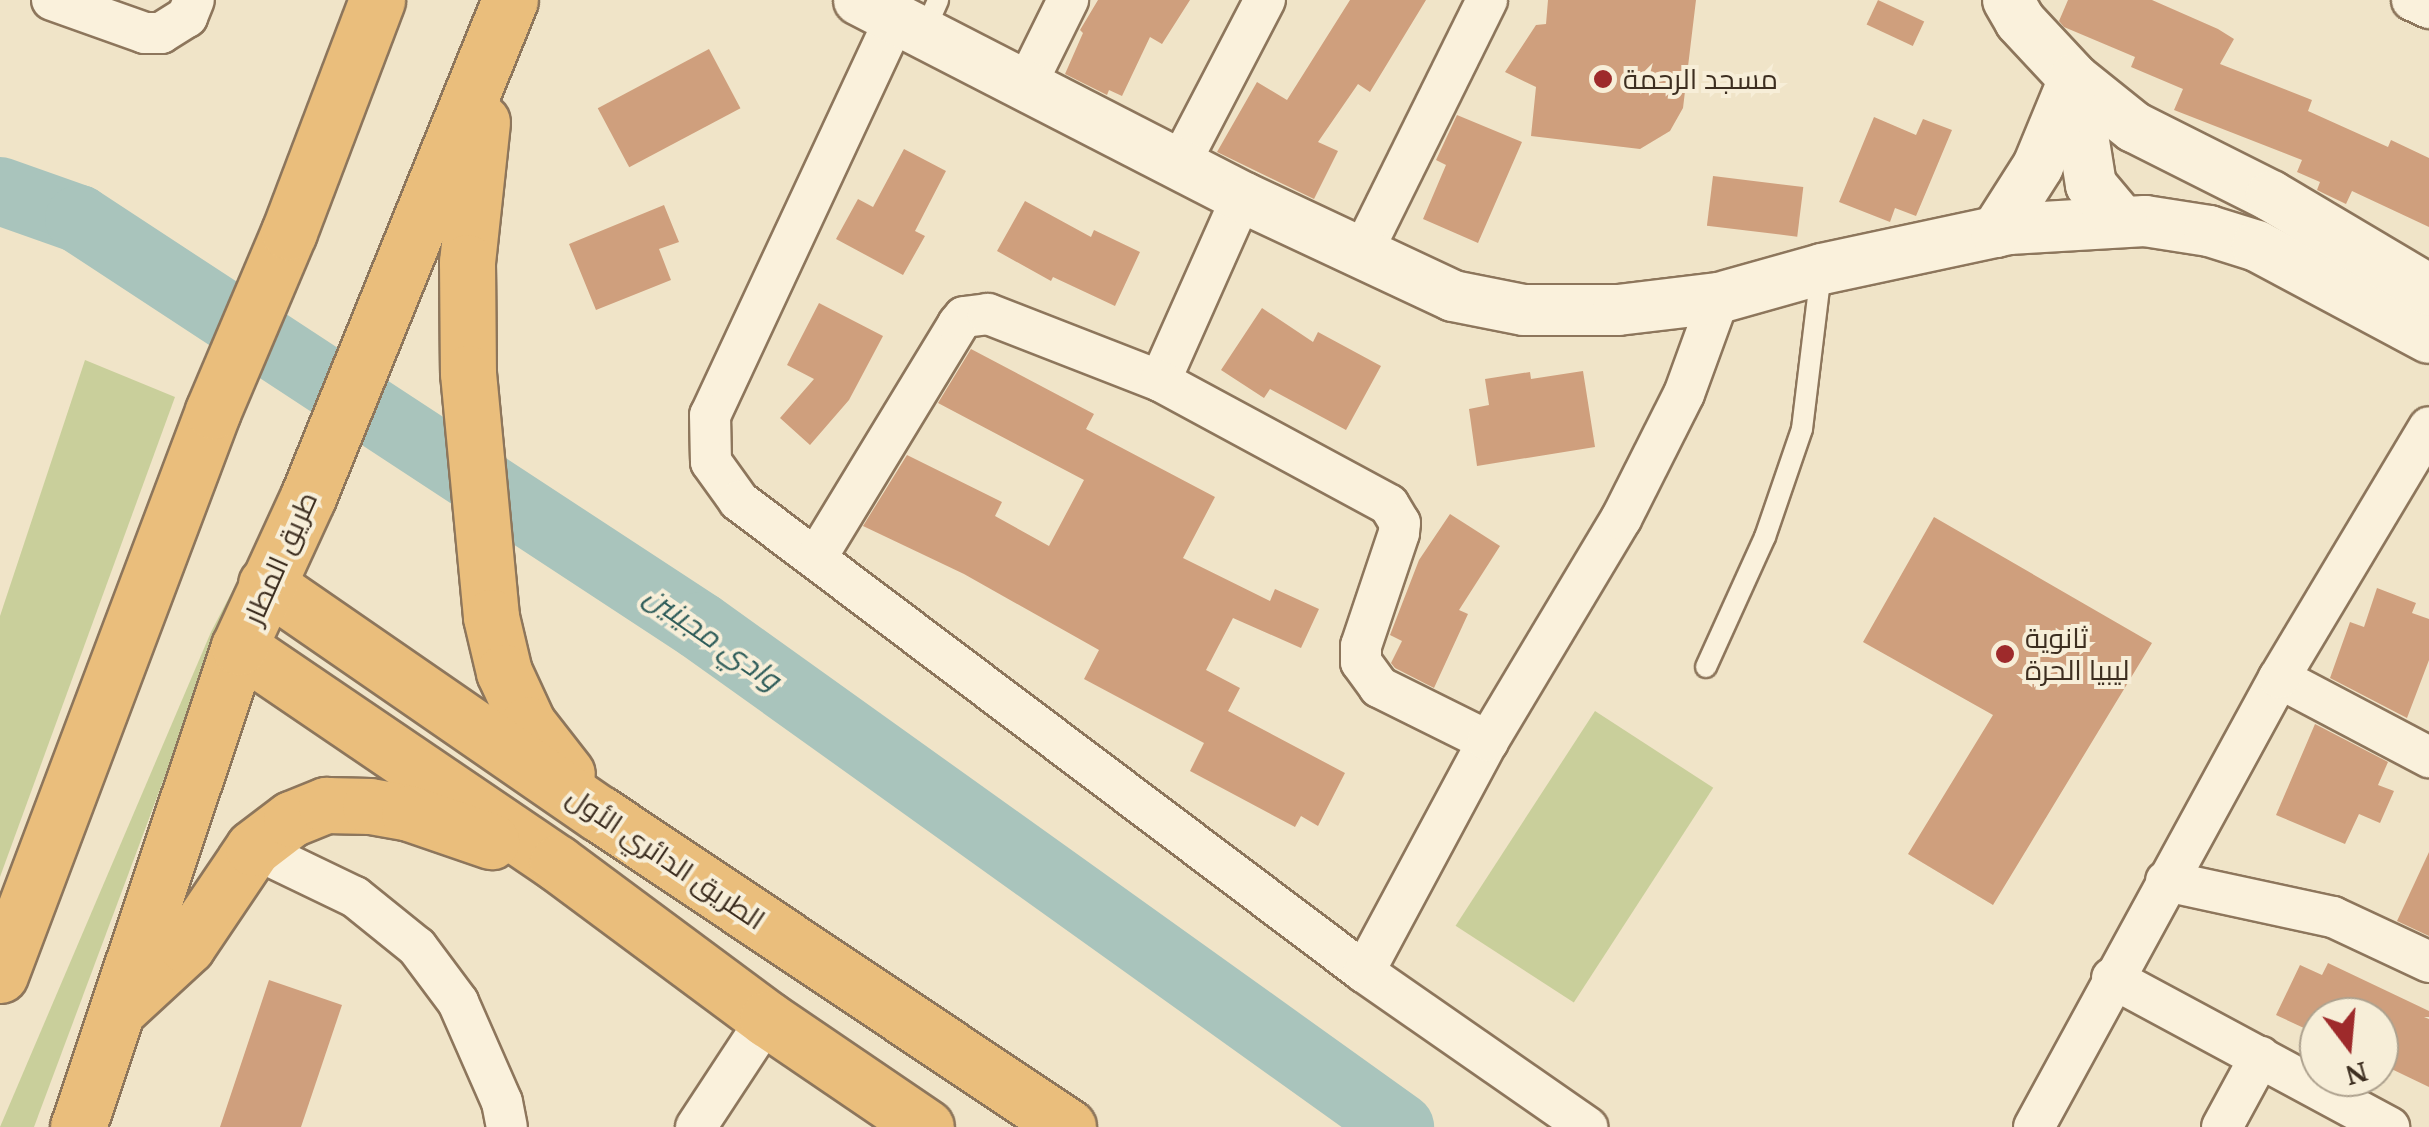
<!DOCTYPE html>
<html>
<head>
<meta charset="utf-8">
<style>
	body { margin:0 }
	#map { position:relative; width:2429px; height:1127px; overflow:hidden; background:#f0e4c8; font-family:"PT Serif",Cairo,serif }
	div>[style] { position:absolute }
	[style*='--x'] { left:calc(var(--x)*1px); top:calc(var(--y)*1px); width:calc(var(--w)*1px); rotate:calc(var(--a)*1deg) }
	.green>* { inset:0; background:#c9cf9b; transform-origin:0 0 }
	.river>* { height:68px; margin:-34px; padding:0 34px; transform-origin:34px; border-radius:34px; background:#a9c4bc }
	.building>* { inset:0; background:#cf9f7d; transform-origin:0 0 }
	.roads { filter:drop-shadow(2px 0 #8d765c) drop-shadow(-2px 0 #8d765c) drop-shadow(0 2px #8d765c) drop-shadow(0 -2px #8d765c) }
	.service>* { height:20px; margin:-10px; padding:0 10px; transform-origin:10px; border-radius:10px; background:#faf1dc }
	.minor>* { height:40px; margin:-20px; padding:0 20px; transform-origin:20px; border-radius:20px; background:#faf1dc }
	.tertiary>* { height:50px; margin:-25px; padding:0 25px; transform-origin:25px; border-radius:25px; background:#faf1dc }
	.trunk>* { height:55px; margin:-27.5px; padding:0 27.5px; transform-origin:27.5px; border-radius:27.5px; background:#eabe7c }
	.dots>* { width:28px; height:28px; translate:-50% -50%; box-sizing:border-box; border:5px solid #f7eed8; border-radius:50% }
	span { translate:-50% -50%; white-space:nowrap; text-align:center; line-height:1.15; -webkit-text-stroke:8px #f7eed8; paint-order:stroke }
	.poi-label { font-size:28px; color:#3d2e20 }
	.left { translate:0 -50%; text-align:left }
	.street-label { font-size:28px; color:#3d2e20 }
	.water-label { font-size:30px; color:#2f5d5a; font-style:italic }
	.north { position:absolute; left:2299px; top:997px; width:100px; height:100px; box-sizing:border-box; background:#f7eed8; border:2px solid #ada18e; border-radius:50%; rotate:164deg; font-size:28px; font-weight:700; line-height:40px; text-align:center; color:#3d2e20 }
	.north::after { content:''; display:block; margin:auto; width:35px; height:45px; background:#9e2a2b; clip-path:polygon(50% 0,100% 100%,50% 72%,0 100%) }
</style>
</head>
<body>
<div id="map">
	<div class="green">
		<div style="clip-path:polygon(85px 360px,175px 397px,0 877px,0 616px)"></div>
		<div style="clip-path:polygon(238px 580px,34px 1127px,0 1127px,211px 632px)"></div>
		<div style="left:1595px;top:711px;width:141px;height:256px;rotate:33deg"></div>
	</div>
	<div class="river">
		<div style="--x:0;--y:191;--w:84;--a:19.5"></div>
		<div style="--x:79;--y:219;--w:742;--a:33.24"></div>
		<div style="--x:700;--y:626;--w:861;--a:35.59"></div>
	</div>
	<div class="building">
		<div style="clip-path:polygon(1098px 0,1190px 0,1162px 44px,1150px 37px,1122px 96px,1109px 90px,1107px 95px,1065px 74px,1083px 33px,1080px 30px)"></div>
		<div style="clip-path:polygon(1350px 0,1426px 0,1370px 92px,1358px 84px,1318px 142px,1338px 151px,1314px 199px,1217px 152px,1257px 82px,1287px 100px)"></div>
		<div style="clip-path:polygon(1548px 0,1696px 0,1683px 108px,1670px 131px,1640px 149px,1531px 136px,1536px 87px,1505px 72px,1536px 25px,1546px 24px)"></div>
		<div style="left:1878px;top:0;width:51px;height:27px;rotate:25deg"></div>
		<div style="clip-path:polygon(2068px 0,2152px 0,2218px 29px,2234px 39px,2220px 64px,2312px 100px,2308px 111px,2388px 147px,2391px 140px,2429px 158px,2429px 227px,2352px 191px,2346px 204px,2325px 194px,2317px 190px,2320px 182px,2297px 172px,2302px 160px,2174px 110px,2183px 89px,2131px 67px,2135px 57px,2064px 27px,2059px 21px)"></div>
		<div style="left:709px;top:49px;width:67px;height:126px;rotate:62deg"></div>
		<div style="clip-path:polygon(1457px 115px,1522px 142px,1478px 243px,1423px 219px,1446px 165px,1436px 160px)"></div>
		<div style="clip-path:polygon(1874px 117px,1916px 135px,1923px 119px,1952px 130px,1916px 216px,1895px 208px,1890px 222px,1839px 202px)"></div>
		<div style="clip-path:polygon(904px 149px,946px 171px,915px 231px,925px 236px,903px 275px,836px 239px,858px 199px,873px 207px)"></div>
		<div style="left:1713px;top:176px;width:91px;height:50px;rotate:7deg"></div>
		<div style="clip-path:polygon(1025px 201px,1091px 237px,1094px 230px,1140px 252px,1115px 306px,1053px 277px,1051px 281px,997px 251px)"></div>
		<div style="clip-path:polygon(664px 205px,679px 242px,659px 249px,671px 280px,596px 310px,569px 244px)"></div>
		<div style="clip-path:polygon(819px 303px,883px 336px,849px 400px,810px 445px,780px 418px,814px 379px,787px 365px)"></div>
		<div style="clip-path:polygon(1262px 308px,1313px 342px,1318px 332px,1381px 366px,1346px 430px,1270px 389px,1264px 398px,1221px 370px)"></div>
		<div style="clip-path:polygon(971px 349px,1094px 414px,1086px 429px,1215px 497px,1183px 558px,1270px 601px,1275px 589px,1319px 609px,1301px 648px,1233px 618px,1206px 670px,1240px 688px,1228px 711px,1345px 773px,1318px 826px,1301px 816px,1295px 827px,1190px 771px,1204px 743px,1084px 679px,1099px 650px,964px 574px,863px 526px,907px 455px,1002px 502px,995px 516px,1049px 546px,1084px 480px,938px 403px)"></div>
		<div style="clip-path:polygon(1583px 371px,1595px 447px,1477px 466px,1469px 409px,1489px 405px,1485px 379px,1530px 372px,1531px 379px)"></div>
		<div style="clip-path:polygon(1450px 514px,1500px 546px,1459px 610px,1468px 614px,1434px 688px,1395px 668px,1391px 663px,1402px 641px,1390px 635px,1419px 560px)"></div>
		<div style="clip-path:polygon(1934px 517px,2152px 643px,1993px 905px,1908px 854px,1993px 715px,1863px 642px)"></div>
		<div style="clip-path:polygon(2377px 588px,2416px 603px,2412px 613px,2429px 619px,2429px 660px,2407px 718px,2330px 678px,2350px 622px,2364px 627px)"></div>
		<div style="clip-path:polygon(2315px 724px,2388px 762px,2378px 785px,2394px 791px,2380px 823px,2359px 814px,2345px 844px,2276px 815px)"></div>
		<div style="clip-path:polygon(2429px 852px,2429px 936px,2397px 921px)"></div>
		<div style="clip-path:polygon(2328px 963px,2429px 1011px,2429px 1017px,2424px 1017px,2429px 1019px,2429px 1087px,2379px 1063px,2379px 1017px,2319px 1017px,2319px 1035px,2276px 1015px,2300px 965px,2322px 975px)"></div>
		<div style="clip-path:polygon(269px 980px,342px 1005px,301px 1127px,220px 1127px)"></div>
	</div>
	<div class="roads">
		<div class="service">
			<div style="--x:924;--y:32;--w:35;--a:-66"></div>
			<div style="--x:1706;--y:667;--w:143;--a:-65.6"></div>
			<div style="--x:1765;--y:537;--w:114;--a:-71.1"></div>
			<div style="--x:1802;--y:429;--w:159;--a:-83.1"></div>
		</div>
		<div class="minor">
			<div style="--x:52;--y:0;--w:99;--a:19.5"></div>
			<div style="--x:145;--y:33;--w:16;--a:0"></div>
			<div style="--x:161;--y:33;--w:31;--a:-32"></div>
			<div style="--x:187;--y:17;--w:18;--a:-68"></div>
			<div style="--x:2412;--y:0;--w:19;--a:25"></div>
			<div style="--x:895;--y:19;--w:437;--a:115"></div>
			<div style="--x:710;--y:415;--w:47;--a:88.8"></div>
			<div style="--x:711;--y:462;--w:48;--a:54.3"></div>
			<div style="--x:739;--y:501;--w:783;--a:37"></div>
			<div style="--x:1364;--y:972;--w:272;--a:34.8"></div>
			<div style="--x:1027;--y:83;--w:93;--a:-63.7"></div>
			<div style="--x:1180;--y:163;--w:184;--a:-62.5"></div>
			<div style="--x:1362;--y:253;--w:282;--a:-63.7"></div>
			<div style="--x:1160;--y:381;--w:201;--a:-66"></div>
			<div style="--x:816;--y:558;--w:274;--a:-58.7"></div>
			<div style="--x:958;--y:324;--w:9;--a:-49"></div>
			<div style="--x:964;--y:317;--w:24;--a:-7"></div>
			<div style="--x:988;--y:314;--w:185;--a:21.3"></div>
			<div style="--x:1160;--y:381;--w:260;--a:28.4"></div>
			<div style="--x:1389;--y:505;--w:21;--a:59"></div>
			<div style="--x:1400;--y:523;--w:10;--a:96"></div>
			<div style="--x:1399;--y:533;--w:119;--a:108.6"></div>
			<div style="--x:1361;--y:646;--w:16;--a:90"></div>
			<div style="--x:1361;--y:662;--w:31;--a:54"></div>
			<div style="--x:1379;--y:687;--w:122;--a:26.4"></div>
			<div style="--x:2279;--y:678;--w:170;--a:27.8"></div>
			<div style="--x:253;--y:848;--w:113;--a:25.7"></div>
			<div style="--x:355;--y:897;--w:80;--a:38.9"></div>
			<div style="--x:417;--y:947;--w:69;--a:53.3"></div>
			<div style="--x:458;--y:1002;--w:109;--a:66.3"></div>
			<div style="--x:502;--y:1102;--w:25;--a:79"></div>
			<div style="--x:2166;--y:881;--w:171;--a:12.2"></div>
			<div style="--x:2333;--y:917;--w:106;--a:25.1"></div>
			<div style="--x:1364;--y:972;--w:262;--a:-61.8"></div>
			<div style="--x:1488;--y:741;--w:259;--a:-59.1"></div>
			<div style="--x:1621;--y:519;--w:140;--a:-63.3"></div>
			<div style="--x:1684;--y:394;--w:102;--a:-70"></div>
			<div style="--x:2112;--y:978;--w:315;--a:28.3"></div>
			<div style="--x:696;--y:1127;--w:129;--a:-56.7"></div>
			<div style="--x:2034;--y:1127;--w:511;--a:-61.38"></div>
			<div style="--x:2279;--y:678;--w:292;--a:-59.1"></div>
			<div style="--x:2222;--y:1127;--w:80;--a:-61.5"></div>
		</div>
		<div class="tertiary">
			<div style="--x:859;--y:0;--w:431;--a:27.2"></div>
			<div style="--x:1242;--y:197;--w:233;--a:25.1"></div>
			<div style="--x:1453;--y:296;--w:72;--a:11.2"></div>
			<div style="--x:1524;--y:310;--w:94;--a:0"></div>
			<div style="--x:1618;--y:310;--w:102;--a:-6.8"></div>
			<div style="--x:1719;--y:298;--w:107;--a:-15.7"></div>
			<div style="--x:1822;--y:269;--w:191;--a:-12.1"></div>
			<div style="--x:2009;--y:229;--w:136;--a:-3.4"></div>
			<div style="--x:2145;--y:221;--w:65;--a:8.9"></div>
			<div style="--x:2209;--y:231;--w:50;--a:17.4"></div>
			<div style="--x:2257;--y:246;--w:195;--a:28.1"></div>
			<div style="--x:2008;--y:0;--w:24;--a:60"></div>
			<div style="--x:2020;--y:21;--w:79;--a:47"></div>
			<div style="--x:2074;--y:79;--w:77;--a:38.7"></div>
			<div style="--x:2134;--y:127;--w:153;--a:26.7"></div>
			<div style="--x:2271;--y:196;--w:184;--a:30.7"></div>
			<div style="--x:2074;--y:79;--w:107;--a:80.9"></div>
			<div style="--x:2091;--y:185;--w:48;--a:50"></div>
			<div style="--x:1996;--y:232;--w:78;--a:-57.5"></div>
			<div style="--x:2038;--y:166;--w:94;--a:-67.5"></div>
		</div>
		<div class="trunk">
			<div style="--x:482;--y:122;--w:141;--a:96.1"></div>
			<div style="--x:467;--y:262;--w:111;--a:89.5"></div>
			<div style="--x:468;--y:373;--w:245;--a:84.6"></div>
			<div style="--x:491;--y:617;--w:57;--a:76.7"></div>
			<div style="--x:504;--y:672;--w:57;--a:65.2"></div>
			<div style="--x:528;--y:724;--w:63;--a:52"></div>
			<div style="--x:266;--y:584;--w:406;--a:34.6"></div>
			<div style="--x:600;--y:814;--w:563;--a:33.77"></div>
			<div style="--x:239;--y:647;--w:384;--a:34.2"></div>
			<div style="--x:557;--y:863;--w:262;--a:36.6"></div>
			<div style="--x:767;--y:1019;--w:192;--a:34.2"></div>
			<div style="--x:0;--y:975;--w:603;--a:-69.31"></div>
			<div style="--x:213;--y:411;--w:194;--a:-67"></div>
			<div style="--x:289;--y:232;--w:248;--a:-69.2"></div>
			<div style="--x:121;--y:1007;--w:90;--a:-42.7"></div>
			<div style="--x:187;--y:946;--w:118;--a:-56"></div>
			<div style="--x:253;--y:848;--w:48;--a:-37.3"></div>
			<div style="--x:291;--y:819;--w:38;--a:-22"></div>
			<div style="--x:326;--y:805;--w:44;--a:1.3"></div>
			<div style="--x:370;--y:806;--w:40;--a:10"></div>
			<div style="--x:409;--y:813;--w:87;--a:18.9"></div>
			<div style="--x:78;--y:1127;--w:506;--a:-71.46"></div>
			<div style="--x:239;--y:647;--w:165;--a:-65.3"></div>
			<div style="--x:308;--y:497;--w:536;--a:-67.88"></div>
		</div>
	</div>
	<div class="dots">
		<div style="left:1603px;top:79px;background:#9e2a2b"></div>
		<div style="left:2005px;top:654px;background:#9e2a2b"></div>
	</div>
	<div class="poi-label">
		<span class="left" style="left:1623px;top:79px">مسجد الرحمة</span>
		<span class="left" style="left:2025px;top:654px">ثانوية<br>ليبيا الحرة</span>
	</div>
	<div class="street-label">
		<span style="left:280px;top:558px;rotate:-66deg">طريق المطار</span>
		<span style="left:666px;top:858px;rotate:34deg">الطريق الدائري الأول</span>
	</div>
	<div class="water-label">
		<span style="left:713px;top:637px;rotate:35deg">وادي مجينين</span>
	</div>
	<div class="north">N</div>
</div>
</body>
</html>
